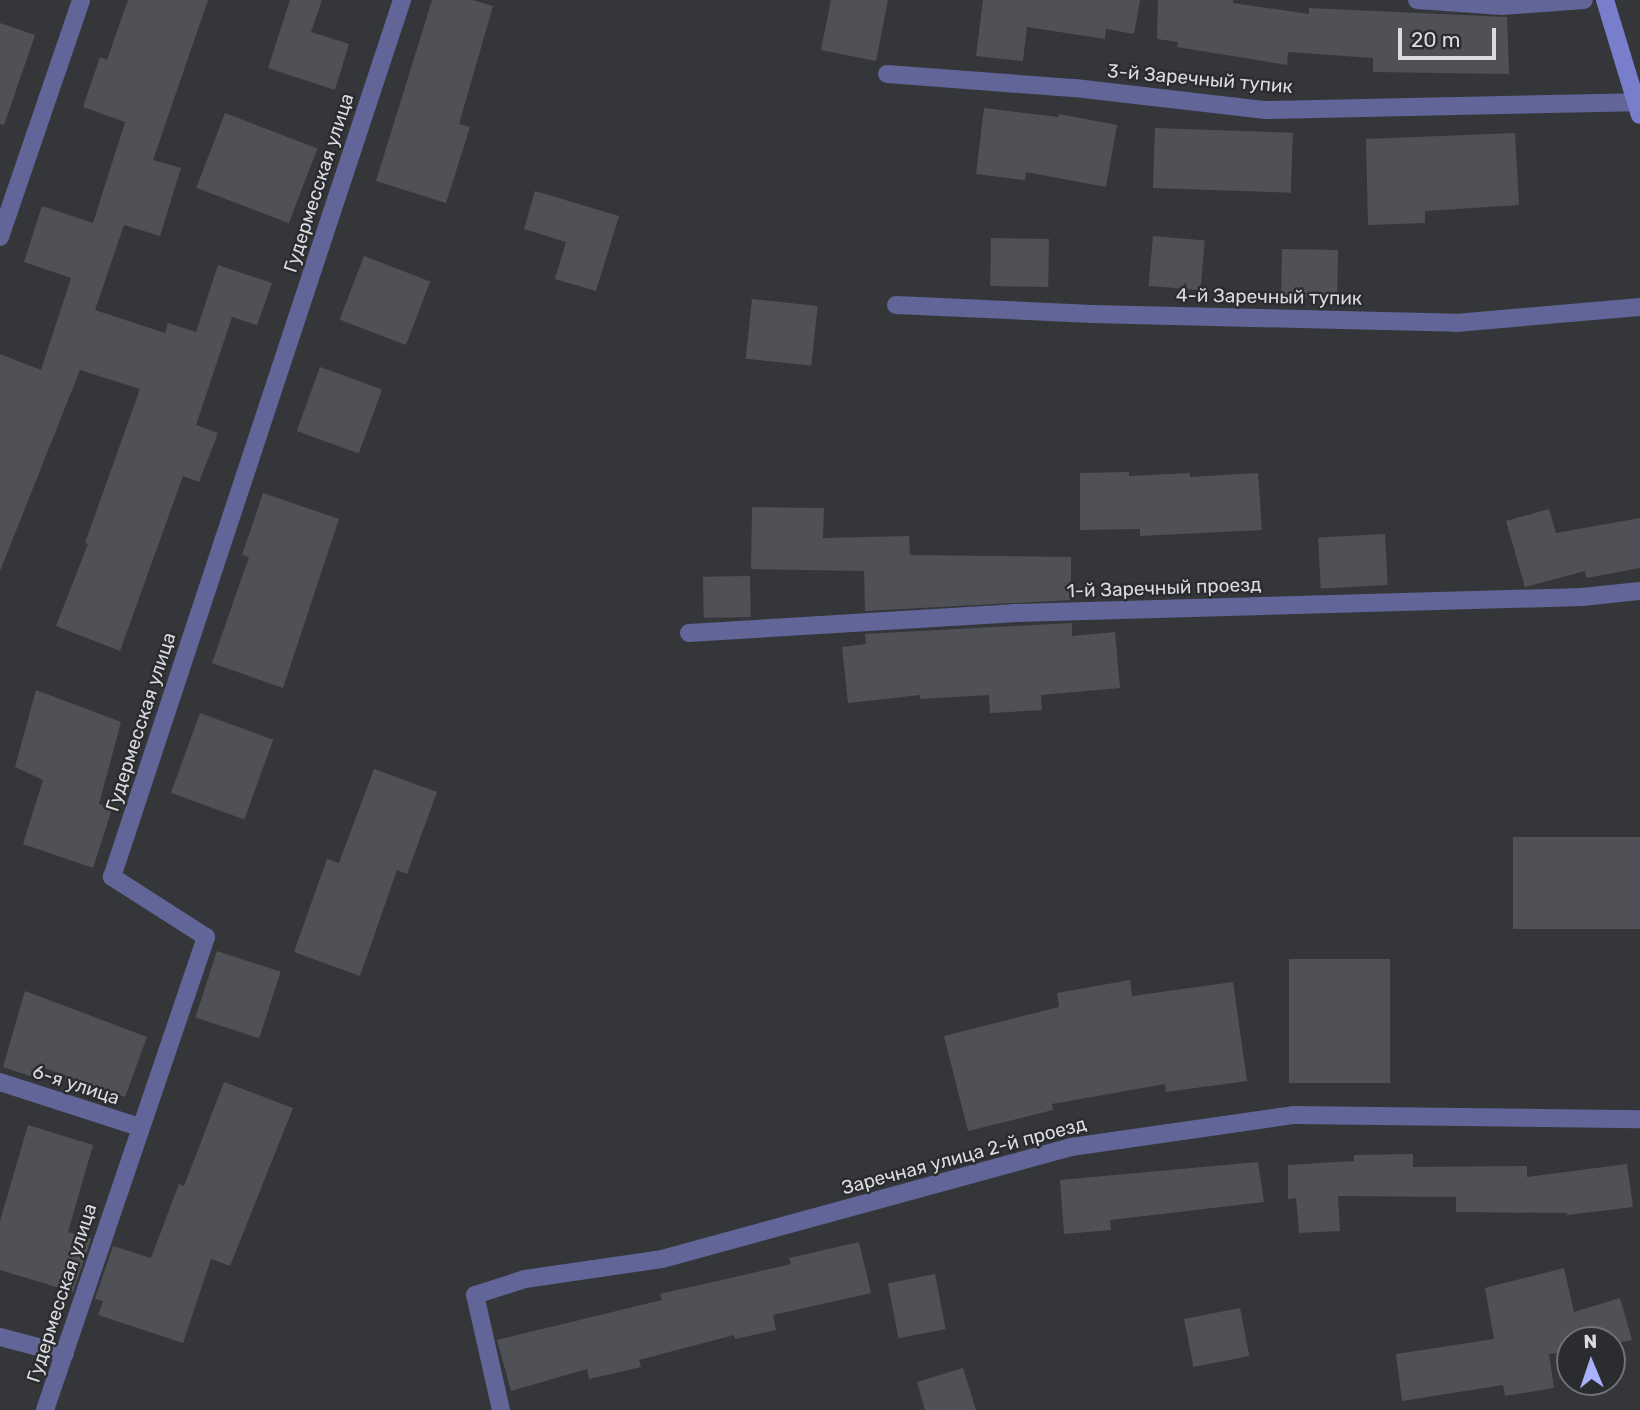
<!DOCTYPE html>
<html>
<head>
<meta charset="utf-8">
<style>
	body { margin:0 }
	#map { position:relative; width:1640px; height:1410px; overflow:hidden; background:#35363a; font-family:Rubik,sans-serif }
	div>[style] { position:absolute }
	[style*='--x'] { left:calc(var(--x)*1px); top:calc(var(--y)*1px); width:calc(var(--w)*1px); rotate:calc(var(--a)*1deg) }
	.building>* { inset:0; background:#505156; transform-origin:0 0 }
	.street>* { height:18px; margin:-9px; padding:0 9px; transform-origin:9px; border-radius:9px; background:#616597 }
	.secondary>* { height:18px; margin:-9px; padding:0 9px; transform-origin:9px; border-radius:9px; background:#787dcc }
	span { translate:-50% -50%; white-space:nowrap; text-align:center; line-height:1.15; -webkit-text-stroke:5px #2b2c30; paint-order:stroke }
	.street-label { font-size:19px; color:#dadbde }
	.north { position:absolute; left:1556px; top:1326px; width:70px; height:70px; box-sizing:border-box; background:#2b2c30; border:2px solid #717276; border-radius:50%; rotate:358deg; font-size:19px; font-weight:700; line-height:28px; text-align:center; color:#dadbde }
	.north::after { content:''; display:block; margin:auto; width:24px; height:32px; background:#a9b0fc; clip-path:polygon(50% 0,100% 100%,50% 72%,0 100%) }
	.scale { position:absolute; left:1398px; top:28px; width:98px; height:32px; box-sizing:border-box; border:4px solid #dadbde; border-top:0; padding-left:9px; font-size:21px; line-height:24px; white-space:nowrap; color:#dadbde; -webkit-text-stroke:5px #2b2c30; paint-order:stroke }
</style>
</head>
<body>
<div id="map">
	<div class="building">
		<div style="clip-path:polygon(128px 0,208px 0,153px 160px,181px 168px,160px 236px,124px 225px,95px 310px,165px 333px,168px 323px,196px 332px,218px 265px,272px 283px,257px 325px,232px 317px,196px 425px,218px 433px,199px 482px,183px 476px,120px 651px,56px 626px,88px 544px,85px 543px,140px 389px,80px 370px,0 571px,0 354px,41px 370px,71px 278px,24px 262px,42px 206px,93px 223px,125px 122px,83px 107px,100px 57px,107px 60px)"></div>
		<div style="clip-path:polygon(290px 0,322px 0,311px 32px,349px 44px,335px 90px,268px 68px)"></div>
		<div style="clip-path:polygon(432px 0,472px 0,493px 6px,459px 124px,470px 127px,446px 203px,376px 181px)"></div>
		<div style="clip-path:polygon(831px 0,888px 0,876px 61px,821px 50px)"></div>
		<div style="clip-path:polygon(983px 0,1140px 0,1134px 34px,1106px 29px,1105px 39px,1027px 27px,1023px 61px,976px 56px)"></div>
		<div style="clip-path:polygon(1158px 0,1233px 0,1233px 3px,1309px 14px,1309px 8px,1507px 17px,1509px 74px,1373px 72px,1373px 58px,1288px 52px,1287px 65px,1177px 47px,1178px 42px,1157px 39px)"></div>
		<div style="clip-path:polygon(0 23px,35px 35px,4px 125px,0 124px)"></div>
		<div style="clip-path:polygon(984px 108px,1058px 117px,1059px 114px,1117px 125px,1106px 187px,1026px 172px,1025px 180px,976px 174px)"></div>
		<div style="left:225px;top:113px;width:99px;height:80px;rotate:21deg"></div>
		<div style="left:1155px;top:128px;width:138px;height:60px;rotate:2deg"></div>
		<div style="clip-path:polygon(1515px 133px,1519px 205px,1425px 211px,1425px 223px,1368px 225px,1366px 139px)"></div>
		<div style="clip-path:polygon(535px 191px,619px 216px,596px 291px,555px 279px,566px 242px,524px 229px)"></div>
		<div style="left:1153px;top:236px;width:52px;height:50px;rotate:5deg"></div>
		<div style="left:991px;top:238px;width:58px;height:48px;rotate:1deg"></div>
		<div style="left:1282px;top:249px;width:56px;height:48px;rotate:1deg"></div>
		<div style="left:364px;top:256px;width:71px;height:68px;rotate:21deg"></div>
		<div style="left:752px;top:299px;width:66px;height:60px;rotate:6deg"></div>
		<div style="left:320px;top:367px;width:66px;height:68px;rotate:20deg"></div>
		<div style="clip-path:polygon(1129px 472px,1129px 476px,1190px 473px,1190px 477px,1258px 473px,1262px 530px,1140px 536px,1140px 529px,1080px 530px,1080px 473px)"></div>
		<div style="clip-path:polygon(263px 493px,339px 519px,283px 688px,212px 663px,249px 557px,242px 555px)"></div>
		<div style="clip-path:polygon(752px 507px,824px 508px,823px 538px,909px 536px,910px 555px,1071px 557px,1071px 600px,865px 611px,864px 571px,751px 569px)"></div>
		<div style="clip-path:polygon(1549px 509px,1556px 533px,1640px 518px,1640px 568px,1586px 578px,1585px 571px,1525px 587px,1506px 521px)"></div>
		<div style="left:1385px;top:534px;width:51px;height:67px;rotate:87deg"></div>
		<div style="left:750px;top:576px;width:41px;height:47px;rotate:89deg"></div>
		<div style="clip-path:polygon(1072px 623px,1072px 636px,1115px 632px,1120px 688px,1041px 695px,1042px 710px,990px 713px,989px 695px,920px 699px,920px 695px,848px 703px,842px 647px,866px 644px,865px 634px)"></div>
		<div style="clip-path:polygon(36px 690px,121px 722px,99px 804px,112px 809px,93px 868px,23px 844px,43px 780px,15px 767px)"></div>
		<div style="left:200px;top:713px;width:78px;height:85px;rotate:20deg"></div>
		<div style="clip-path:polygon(374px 769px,437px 792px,407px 874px,397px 870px,360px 976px,294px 952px,327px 859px,339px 863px)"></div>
		<div style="left:1640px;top:837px;width:92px;height:127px;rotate:90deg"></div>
		<div style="left:217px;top:951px;width:67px;height:70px;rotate:18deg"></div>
		<div style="left:1289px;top:959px;width:101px;height:124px"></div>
		<div style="clip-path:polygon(1130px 980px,1132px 996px,1233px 982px,1247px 1081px,1166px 1092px,1165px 1084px,1052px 1104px,1053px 1110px,968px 1131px,944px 1036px,1059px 1007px,1057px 993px)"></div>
		<div style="clip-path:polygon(25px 991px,147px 1037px,125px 1097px,36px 1065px,33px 1077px,3px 1067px)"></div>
		<div style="clip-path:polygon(224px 1082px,293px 1108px,230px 1266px,211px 1259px,183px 1343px,98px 1315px,103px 1301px,95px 1299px,113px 1246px,151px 1258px,179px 1184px,184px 1186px)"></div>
		<div style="clip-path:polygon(28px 1125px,93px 1145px,68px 1232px,91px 1239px,73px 1292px,0 1270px,0 1221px)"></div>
		<div style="clip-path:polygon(1413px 1154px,1413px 1167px,1527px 1166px,1527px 1177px,1627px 1164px,1633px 1207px,1567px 1215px,1567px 1213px,1456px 1212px,1456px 1197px,1338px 1196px,1340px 1231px,1299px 1233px,1296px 1198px,1288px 1199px,1288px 1165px,1354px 1161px,1354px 1155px)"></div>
		<div style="clip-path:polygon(1258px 1162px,1264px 1202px,1110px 1220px,1111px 1230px,1064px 1234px,1060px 1180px)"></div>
		<div style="clip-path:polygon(859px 1242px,871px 1293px,773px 1315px,776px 1330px,735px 1339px,734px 1335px,639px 1360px,641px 1367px,589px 1379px,587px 1369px,511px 1391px,497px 1340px,662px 1300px,660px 1294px,791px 1264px,789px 1258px)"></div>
		<div style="clip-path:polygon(1564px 1268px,1574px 1312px,1620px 1298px,1632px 1340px,1612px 1344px,1612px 1340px,1570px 1340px,1570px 1351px,1549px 1354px,1554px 1388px,1505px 1396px,1503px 1385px,1402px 1401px,1396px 1354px,1494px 1339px,1485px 1288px)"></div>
		<div style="left:935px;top:1274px;width:56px;height:48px;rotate:79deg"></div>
		<div style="left:1240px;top:1308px;width:49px;height:57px;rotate:79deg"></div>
		<div style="clip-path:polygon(963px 1368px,976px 1410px,925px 1410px,917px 1382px)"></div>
	</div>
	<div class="street">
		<div style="--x:1417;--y:0;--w:85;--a:4"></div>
		<div style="--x:1502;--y:6;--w:82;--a:-4.2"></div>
		<div style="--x:887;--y:74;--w:189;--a:4.3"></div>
		<div style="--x:1075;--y:88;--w:192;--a:6.6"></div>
		<div style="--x:1266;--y:110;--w:370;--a:-1.2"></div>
		<div style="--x:0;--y:237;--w:250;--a:-71.1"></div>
		<div style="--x:896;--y:305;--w:197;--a:2.6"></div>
		<div style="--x:1093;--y:314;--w:363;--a:1.4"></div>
		<div style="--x:1456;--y:323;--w:185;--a:-5"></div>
		<div style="--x:689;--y:633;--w:325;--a:-3.5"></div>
		<div style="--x:1013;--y:613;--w:569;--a:-1.61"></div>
		<div style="--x:1582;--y:597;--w:58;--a:-5.9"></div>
		<div style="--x:0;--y:1082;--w:146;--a:17.9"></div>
		<div style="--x:0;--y:1337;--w:67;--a:14.7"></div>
		<div style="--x:45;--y:1410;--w:500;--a:-71.2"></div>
		<div style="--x:206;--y:937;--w:112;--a:-147.4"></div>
		<div style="--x:112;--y:877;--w:924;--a:-71.7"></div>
		<div style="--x:501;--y:1410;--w:118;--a:-102.7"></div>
		<div style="--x:475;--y:1295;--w:52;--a:-17.7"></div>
		<div style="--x:525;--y:1279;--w:138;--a:-8.3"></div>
		<div style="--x:662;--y:1259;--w:424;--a:-15.3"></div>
		<div style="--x:1071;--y:1147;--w:224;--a:-8.2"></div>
		<div style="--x:1293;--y:1115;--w:347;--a:0.7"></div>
	</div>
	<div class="secondary">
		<div style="--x:1605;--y:0;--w:120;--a:73.1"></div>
	</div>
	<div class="street-label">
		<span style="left:1200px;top:79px;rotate:5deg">3-й Заречный тупик</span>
		<span style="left:319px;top:183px;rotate:-72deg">Гудермесская улица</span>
		<span style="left:1269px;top:297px;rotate:1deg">4-й Заречный тупик</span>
		<span style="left:1164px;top:588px;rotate:-2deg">1-й Заречный проезд</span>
		<span style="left:141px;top:722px;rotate:-72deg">Гудермесская улица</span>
		<span style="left:76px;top:1085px;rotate:18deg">6-я улица</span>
		<span style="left:964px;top:1156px;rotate:-15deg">Заречная улица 2-й проезд</span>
		<span style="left:62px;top:1293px;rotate:-72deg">Гудермесская улица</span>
	</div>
	<div class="north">N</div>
	<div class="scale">20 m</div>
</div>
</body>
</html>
